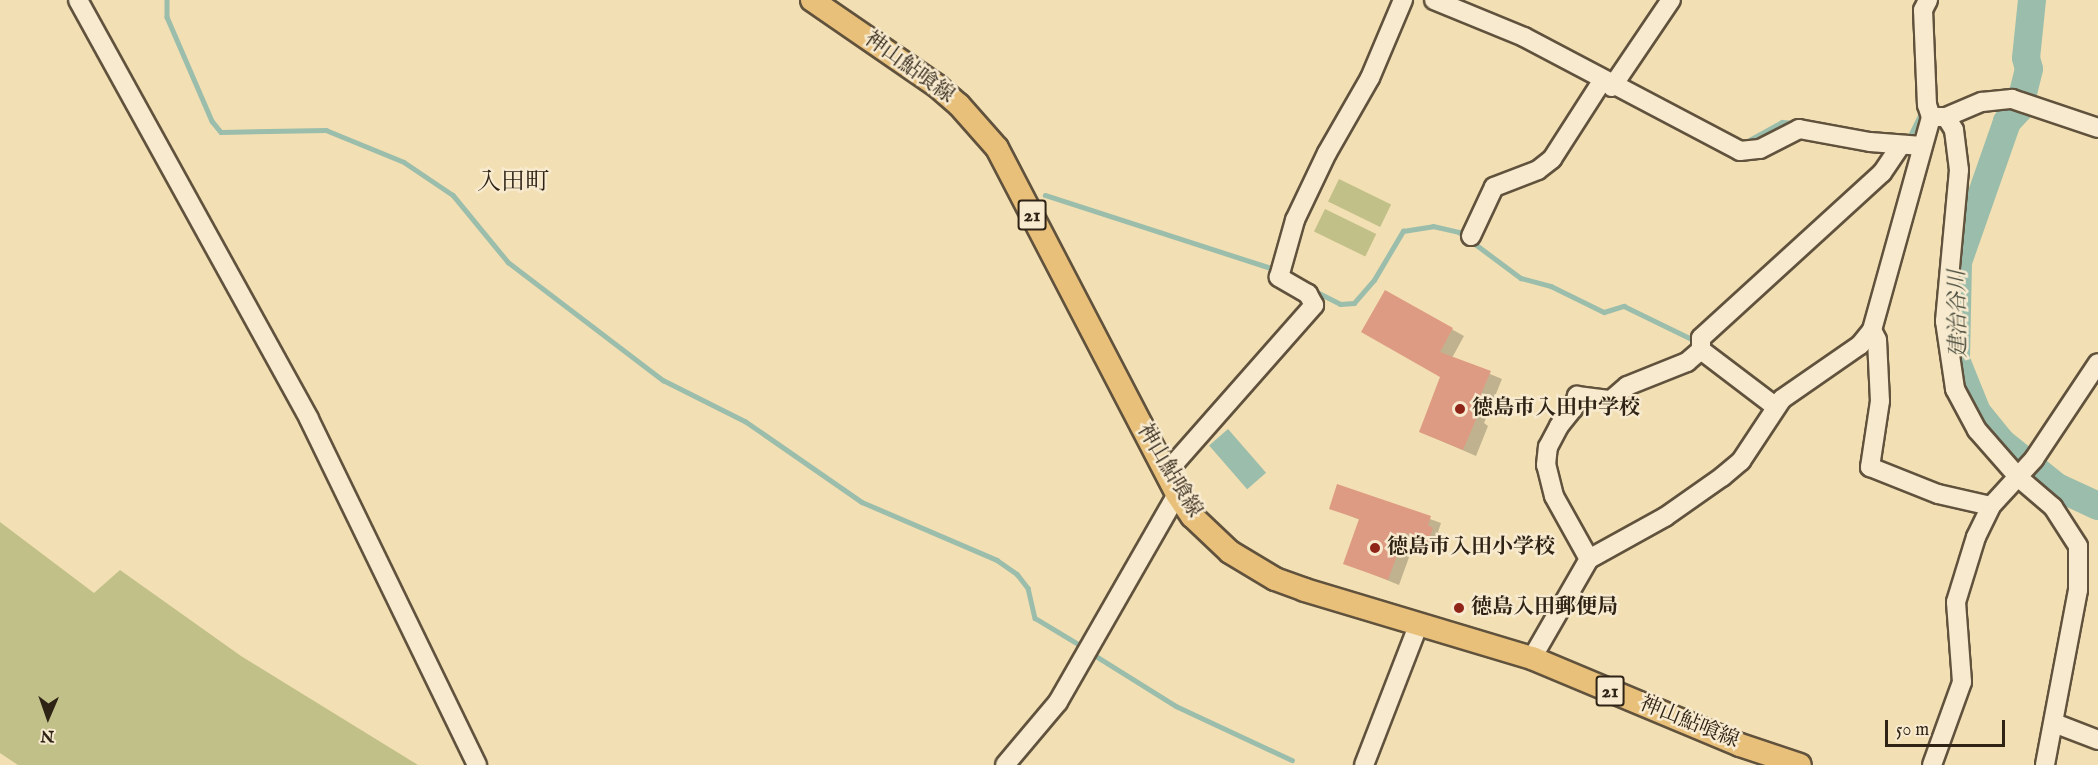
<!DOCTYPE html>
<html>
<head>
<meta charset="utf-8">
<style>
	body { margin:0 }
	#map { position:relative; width:2098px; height:765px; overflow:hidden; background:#f2dfb3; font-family:"IM FELL English","Noto Serif JP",serif }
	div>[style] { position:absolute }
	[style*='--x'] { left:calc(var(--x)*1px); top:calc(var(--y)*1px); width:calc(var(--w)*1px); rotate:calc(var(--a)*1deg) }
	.green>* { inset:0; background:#c1c088; transform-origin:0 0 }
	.water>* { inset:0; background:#9bbdab; transform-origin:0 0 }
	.shadow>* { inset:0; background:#0003 }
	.stream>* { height:4.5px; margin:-2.25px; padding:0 2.25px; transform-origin:2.25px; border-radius:2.25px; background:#9bbdab }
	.river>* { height:28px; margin:-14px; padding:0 14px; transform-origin:14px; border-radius:14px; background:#9bbdab }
	.building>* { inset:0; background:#de9b83 }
	.roads { filter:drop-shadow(2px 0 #60523d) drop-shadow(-2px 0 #60523d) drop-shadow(0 2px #60523d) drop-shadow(0 -2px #60523d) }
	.minor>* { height:18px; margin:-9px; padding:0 9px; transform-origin:9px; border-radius:9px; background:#f7eace }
	.major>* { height:22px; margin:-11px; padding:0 11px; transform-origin:11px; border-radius:11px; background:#e9c07a }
	.dots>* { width:16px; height:16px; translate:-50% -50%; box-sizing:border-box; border:3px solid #f7eace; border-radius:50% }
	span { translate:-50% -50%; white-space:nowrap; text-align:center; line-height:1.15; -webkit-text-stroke:5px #f7eace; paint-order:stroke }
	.shield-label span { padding:2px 4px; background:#f7eace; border:2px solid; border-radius:4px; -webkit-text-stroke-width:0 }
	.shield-label { font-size:20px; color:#2f2316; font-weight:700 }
	.street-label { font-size:21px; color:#2f2316 }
	.poi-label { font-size:21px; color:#2f2316; font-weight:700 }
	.left { translate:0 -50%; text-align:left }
	.water-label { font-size:22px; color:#4f5143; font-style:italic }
	.quarter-label { font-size:24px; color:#2f2316 }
	.north { position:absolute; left:18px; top:687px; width:60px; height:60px; -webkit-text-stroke:4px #f7eace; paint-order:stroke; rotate:182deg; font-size:16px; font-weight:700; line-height:24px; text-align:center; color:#2f2316 }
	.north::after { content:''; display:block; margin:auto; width:21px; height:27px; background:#2f2316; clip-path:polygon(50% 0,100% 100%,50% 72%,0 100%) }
	.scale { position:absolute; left:1885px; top:720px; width:120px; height:27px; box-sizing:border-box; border:3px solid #2f2316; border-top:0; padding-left:8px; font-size:18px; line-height:21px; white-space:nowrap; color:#2f2316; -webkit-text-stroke:4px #f7eace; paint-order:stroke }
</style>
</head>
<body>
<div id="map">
	<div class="green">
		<div style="left:1339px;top:179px;width:58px;height:25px;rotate:26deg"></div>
		<div style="left:1325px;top:209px;width:57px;height:25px;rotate:26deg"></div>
		<div style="clip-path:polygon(0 522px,94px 593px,120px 570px,241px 656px,418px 765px,18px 765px,0 753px)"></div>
	</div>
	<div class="water">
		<div style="left:1228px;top:429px;width:58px;height:25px;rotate:49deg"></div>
	</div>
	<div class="shadow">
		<div style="clip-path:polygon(1385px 292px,1464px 336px,1452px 358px,1502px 379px,1484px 423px,1488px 426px,1476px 456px,1421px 432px,1441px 376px)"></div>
		<div style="clip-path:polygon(1338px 486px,1441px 523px,1438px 532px,1443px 535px,1439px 546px,1416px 538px,1399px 585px,1345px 563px,1360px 520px,1331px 508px)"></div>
	</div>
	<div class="stream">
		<div style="--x:167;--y:0;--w:17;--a:90"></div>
		<div style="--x:167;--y:17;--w:113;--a:66.6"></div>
		<div style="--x:212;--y:121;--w:14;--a:51"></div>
		<div style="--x:221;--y:132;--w:105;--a:-1.1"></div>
		<div style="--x:326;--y:130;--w:84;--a:22.3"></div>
		<div style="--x:404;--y:162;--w:59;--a:34"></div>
		<div style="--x:453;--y:195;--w:87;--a:50.6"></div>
		<div style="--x:508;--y:262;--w:195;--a:37.3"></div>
		<div style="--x:663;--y:380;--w:92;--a:26.6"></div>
		<div style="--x:745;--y:421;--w:142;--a:34.7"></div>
		<div style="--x:862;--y:502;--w:147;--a:23.2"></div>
		<div style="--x:997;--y:560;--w:24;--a:35"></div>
		<div style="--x:1017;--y:574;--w:18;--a:52"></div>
		<div style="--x:1028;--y:588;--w:31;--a:77"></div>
		<div style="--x:1035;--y:618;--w:58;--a:31"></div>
		<div style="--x:1908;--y:140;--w:32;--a:-64"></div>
		<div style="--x:1744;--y:143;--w:43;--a:-28.9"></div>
		<div style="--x:1782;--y:122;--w:14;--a:4"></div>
		<div style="--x:1045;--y:195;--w:244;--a:17.9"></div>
		<div style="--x:1313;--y:290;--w:30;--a:27"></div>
		<div style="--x:1340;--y:304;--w:14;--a:-4"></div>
		<div style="--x:1354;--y:303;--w:30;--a:-49"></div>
		<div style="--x:1374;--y:280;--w:57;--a:-59.4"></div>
		<div style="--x:1403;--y:231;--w:30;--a:-9"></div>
		<div style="--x:1433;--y:226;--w:27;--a:13"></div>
		<div style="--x:1459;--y:232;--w:77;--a:36.6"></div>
		<div style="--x:1521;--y:278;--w:31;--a:15"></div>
		<div style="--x:1551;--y:286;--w:59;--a:26.1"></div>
		<div style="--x:1604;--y:312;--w:21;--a:-17"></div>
		<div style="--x:1624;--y:306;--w:80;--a:25.9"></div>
		<div style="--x:1091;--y:653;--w:100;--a:31.9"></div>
		<div style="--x:1176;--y:706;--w:128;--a:25"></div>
	</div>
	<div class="river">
		<div style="--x:2032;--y:0;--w:58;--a:95.9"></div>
		<div style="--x:2026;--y:58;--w:11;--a:75"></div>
		<div style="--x:2029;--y:69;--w:41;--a:104"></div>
		<div style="--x:2019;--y:109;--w:18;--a:133"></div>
		<div style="--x:2007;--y:122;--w:148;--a:109.3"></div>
		<div style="--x:1958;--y:262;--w:98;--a:91.2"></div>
		<div style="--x:1956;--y:360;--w:56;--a:68"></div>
		<div style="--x:1977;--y:412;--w:38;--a:51"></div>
		<div style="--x:2001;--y:442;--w:72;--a:38.8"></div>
		<div style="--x:2057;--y:487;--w:45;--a:24.9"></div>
	</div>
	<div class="building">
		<div style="clip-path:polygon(1385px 290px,1453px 328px,1440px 352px,1491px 371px,1472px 415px,1477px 417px,1463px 450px,1419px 432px,1440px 377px,1361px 332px)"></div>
		<div style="clip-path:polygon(1337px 484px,1431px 516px,1428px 525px,1433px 528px,1428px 542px,1405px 533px,1388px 580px,1343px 564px,1359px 519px,1329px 509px)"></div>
	</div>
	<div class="roads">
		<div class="minor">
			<div style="--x:78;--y:0;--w:478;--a:61.1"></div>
			<div style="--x:309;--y:419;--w:385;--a:64.1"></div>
			<div style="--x:1434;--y:0;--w:97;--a:22.3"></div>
			<div style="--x:1524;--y:37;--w:244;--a:27.8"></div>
			<div style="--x:1740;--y:151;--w:20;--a:-6"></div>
			<div style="--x:1760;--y:149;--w:44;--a:-27.1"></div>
			<div style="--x:1799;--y:129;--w:72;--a:10.4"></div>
			<div style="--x:1870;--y:142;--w:52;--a:4.4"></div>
			<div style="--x:1612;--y:87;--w:105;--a:-55.9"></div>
			<div style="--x:1934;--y:117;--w:12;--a:0"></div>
			<div style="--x:1946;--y:117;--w:39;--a:-23"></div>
			<div style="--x:1982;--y:102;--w:30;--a:-6"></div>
			<div style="--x:2012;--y:99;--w:91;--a:18.6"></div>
			<div style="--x:1946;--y:117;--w:15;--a:58"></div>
			<div style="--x:1954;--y:130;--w:40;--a:82.9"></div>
			<div style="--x:1959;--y:170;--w:152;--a:95.3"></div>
			<div style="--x:1945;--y:321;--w:69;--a:81.6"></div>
			<div style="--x:1955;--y:389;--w:47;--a:61.8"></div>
			<div style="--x:1977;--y:430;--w:64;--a:48.8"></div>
			<div style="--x:2019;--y:478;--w:45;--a:40.5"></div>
			<div style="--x:2053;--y:507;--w:46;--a:57.3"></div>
			<div style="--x:2078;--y:546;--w:44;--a:90"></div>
			<div style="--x:2078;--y:590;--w:178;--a:100.7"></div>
			<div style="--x:1471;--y:236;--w:54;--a:-64.9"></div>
			<div style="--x:1494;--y:187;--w:47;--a:-21.1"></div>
			<div style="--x:1538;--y:170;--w:18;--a:-38"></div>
			<div style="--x:1552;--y:159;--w:93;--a:-57.3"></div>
			<div style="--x:1872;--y:330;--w:11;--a:63"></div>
			<div style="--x:1877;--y:340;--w:61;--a:87.2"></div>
			<div style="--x:1880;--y:401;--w:67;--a:98.6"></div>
			<div style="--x:1870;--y:467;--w:73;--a:21.7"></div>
			<div style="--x:1938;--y:494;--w:54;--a:12.8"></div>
			<div style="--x:1776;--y:407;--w:94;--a:-142.8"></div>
			<div style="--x:1701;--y:350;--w:12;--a:-90"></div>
			<div style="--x:1701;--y:338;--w:245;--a:-42.4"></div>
			<div style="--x:1882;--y:173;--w:32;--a:-56"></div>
			<div style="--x:1166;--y:473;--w:224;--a:-48.6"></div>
			<div style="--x:1314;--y:305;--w:13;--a:-119"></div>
			<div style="--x:1308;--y:294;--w:34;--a:-150"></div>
			<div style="--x:1279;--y:277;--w:59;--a:-74.3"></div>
			<div style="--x:1295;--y:220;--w:74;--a:-64.5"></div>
			<div style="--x:1327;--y:153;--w:86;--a:-60.2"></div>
			<div style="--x:1370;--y:78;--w:85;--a:-67.1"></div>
			<div style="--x:1589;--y:559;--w:72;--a:-119.1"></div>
			<div style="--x:1554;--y:496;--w:32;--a:-104"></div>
			<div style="--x:1546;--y:465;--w:18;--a:-84"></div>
			<div style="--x:1548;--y:447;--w:24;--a:-62"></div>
			<div style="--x:1559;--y:426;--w:22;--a:-51"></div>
			<div style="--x:1573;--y:409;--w:14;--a:-73"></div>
			<div style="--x:1577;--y:396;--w:34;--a:7"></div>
			<div style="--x:1611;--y:400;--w:21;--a:-41"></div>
			<div style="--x:1627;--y:386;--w:65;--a:-21.8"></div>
			<div style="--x:1687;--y:362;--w:18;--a:-41"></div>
			<div style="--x:1532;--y:658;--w:114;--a:-60.1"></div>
			<div style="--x:1589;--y:559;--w:87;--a:-28.9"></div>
			<div style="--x:1665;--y:517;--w:70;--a:-35.1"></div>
			<div style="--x:1722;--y:477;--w:25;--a:-40"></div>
			<div style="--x:1741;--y:461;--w:74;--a:-56.5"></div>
			<div style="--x:1782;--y:399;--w:95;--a:-34.7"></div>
			<div style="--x:1860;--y:345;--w:19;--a:-51"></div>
			<div style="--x:1872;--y:330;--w:221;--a:-74.5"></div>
			<div style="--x:1931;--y:117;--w:13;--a:-108"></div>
			<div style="--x:1927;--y:105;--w:95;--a:-92.4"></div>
			<div style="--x:1923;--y:10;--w:11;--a:-63"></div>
			<div style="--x:2054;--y:723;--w:47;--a:21.1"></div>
			<div style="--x:1005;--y:765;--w:82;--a:-49.9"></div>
			<div style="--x:1058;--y:702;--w:240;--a:-60.2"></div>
			<div style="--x:1364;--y:765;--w:152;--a:-68.8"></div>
			<div style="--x:1932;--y:765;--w:88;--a:-70.1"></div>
			<div style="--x:1962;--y:682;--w:80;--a:-94.3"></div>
			<div style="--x:1956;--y:602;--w:68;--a:-72.9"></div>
			<div style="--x:1976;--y:537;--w:34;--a:-64"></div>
			<div style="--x:1991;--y:506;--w:64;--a:-47.5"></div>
			<div style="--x:2034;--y:459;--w:115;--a:-56.3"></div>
		</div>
		<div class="major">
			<div style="--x:812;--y:0;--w:152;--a:34.5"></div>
			<div style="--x:937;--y:86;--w:29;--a:41"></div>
			<div style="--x:959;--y:105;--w:57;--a:48.5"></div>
			<div style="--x:997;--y:148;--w:390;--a:62.5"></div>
			<div style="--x:1177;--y:494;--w:27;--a:56"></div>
			<div style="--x:1192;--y:516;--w:52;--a:43.5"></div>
			<div style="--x:1230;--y:552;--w:52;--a:31"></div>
			<div style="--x:1275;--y:579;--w:32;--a:20"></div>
			<div style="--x:1305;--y:590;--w:237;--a:16.7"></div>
			<div style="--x:1532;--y:658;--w:225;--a:22.7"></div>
			<div style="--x:1740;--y:745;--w:63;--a:18.4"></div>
		</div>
	</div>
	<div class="dots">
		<div style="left:1460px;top:409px;background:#8f2418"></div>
		<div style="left:1375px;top:548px;background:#8f2418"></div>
		<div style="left:1459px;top:608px;background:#8f2418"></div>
	</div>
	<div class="shield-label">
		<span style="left:1032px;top:215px">21</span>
		<span style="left:1610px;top:691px">21</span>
	</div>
	<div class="street-label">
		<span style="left:909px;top:68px;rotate:36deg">神山鮎喰線</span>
		<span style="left:1169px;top:471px;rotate:59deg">神山鮎喰線</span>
		<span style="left:1689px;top:723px;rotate:22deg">神山鮎喰線</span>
	</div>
	<div class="poi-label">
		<span class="left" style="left:1472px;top:409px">徳島市入田中学校</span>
		<span class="left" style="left:1387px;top:548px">徳島市入田小学校</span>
		<span class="left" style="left:1471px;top:608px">徳島入田郵便局</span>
	</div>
	<div class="water-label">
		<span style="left:1959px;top:314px;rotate:-91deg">建治谷川</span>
	</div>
	<div class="quarter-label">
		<span style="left:513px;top:183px">入田町</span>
	</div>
	<div class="north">N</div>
	<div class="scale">50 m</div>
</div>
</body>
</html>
